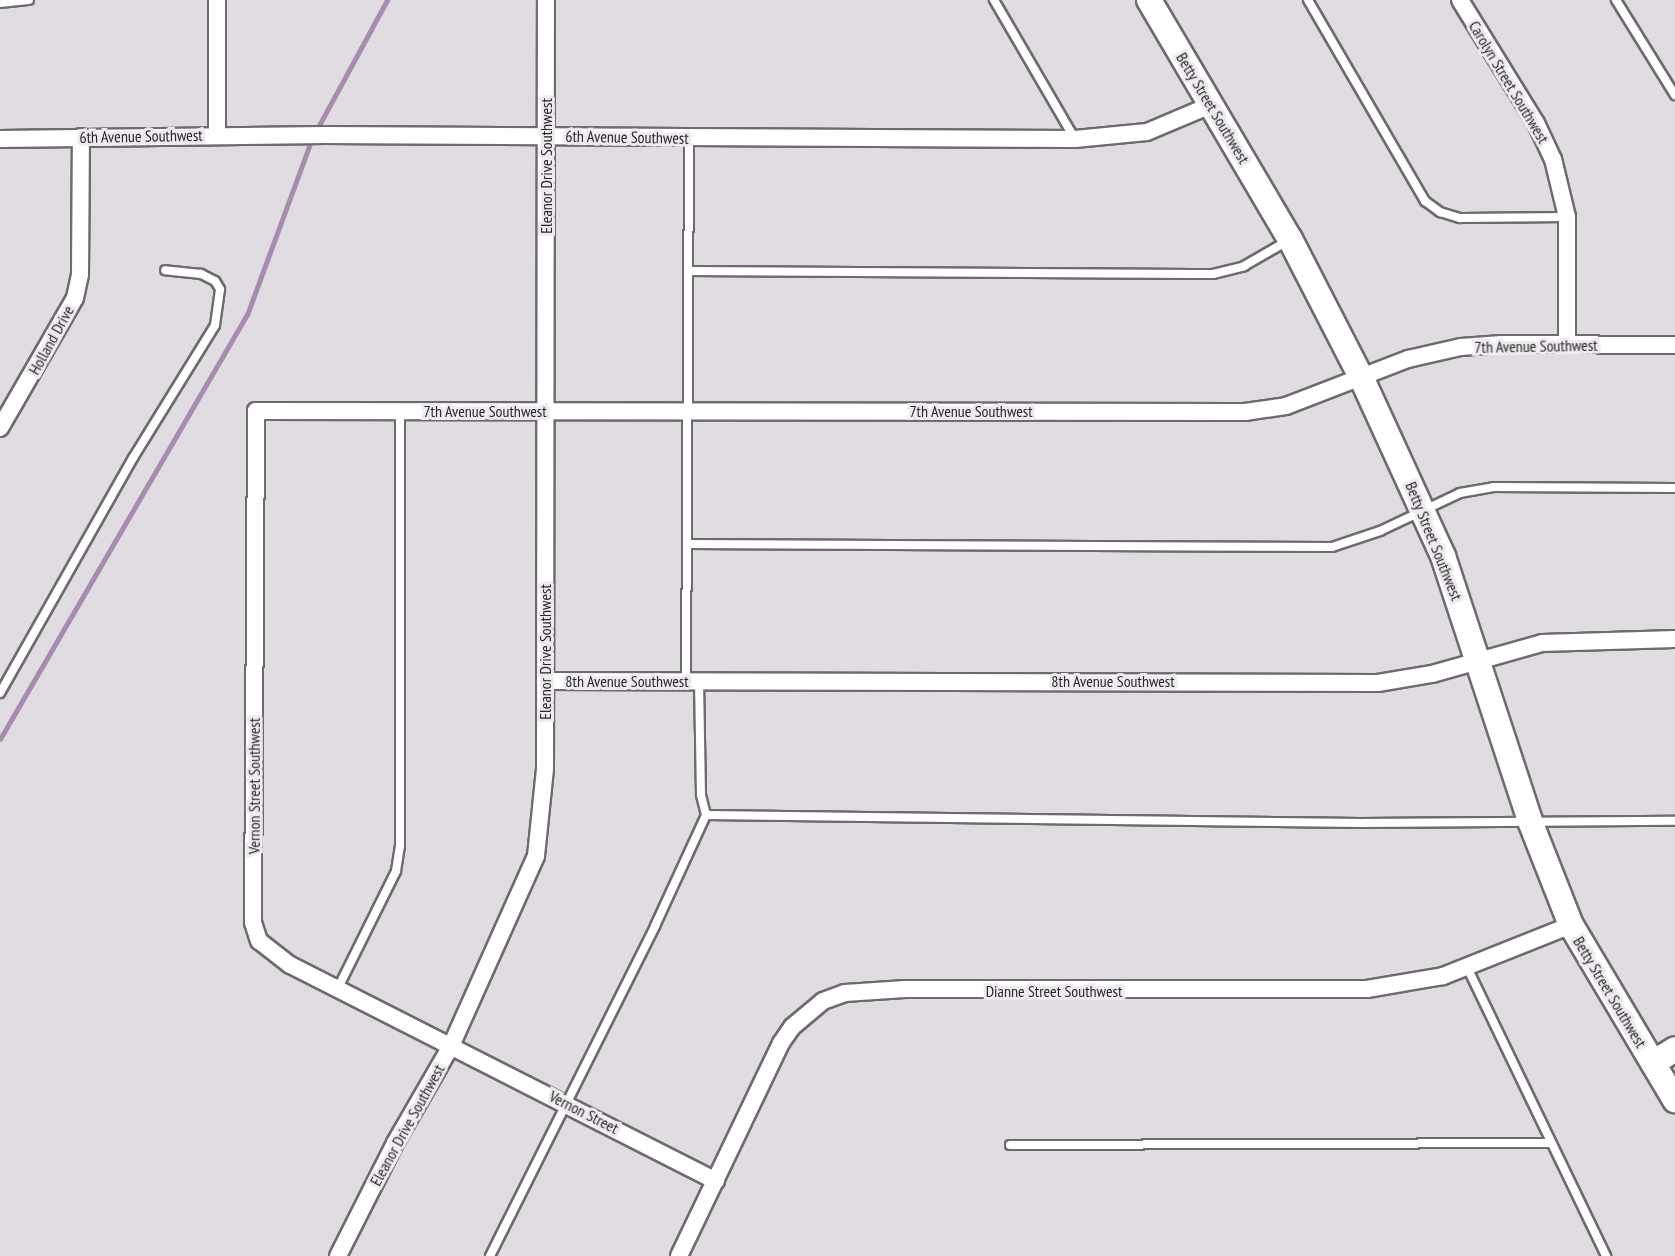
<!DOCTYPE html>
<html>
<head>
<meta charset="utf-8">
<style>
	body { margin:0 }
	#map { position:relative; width:1675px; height:1256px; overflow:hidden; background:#e0dce2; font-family:"PT Sans Narrow",sans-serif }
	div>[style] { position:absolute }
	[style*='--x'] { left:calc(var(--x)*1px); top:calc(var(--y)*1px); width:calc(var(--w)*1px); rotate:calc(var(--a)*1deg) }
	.stream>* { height:4.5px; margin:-2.25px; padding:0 2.25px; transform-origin:2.25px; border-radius:2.25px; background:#a78caf }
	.roads { filter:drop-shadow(2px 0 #6e6b6f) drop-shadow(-2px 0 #6e6b6f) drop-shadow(0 2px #6e6b6f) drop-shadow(0 -2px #6e6b6f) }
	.lane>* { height:8px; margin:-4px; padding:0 4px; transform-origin:4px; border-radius:4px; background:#fff }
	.street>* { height:16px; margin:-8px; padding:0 8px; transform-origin:8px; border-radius:8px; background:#fff }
	.secondary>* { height:24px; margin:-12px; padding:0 12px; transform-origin:12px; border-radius:12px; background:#fff }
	span { translate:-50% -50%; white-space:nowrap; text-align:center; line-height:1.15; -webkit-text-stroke:6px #eeeaef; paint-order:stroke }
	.street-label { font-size:16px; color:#282729 }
</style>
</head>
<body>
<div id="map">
	<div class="stream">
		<div style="--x:316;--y:131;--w:149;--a:-61.5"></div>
		<div style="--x:0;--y:739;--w:491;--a:-59.8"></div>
		<div style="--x:247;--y:315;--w:189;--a:-69.8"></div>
	</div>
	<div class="roads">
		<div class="lane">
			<div style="--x:994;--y:0;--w:161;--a:59.8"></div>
			<div style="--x:1308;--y:0;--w:233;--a:59.8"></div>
			<div style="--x:1425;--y:201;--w:19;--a:36"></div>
			<div style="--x:1440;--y:212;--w:21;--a:17"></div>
			<div style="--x:1460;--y:218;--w:107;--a:-0.5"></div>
			<div style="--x:1616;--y:0;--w:112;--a:58.2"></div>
			<div style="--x:0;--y:3;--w:29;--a:-6"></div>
			<div style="--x:688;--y:271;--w:525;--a:0.33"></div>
			<div style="--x:1213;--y:274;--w:32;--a:-14"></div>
			<div style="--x:1244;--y:266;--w:52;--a:-30"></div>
			<div style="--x:688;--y:544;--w:644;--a:0.27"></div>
			<div style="--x:1332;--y:547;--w:51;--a:-18.4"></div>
			<div style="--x:1380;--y:531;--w:89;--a:-25.4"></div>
			<div style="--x:1460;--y:493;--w:34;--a:-10"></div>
			<div style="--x:1493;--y:487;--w:182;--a:0.3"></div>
			<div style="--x:686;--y:682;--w:544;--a:-89.68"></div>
			<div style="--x:0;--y:693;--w:270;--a:-60.5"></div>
			<div style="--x:133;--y:458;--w:156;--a:-58.3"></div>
			<div style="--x:215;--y:325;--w:36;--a:-82"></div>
			<div style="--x:220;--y:289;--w:9;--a:-122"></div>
			<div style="--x:215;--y:281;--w:16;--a:-153"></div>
			<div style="--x:201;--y:274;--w:36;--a:-174"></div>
			<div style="--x:706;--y:815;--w:655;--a:0.7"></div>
			<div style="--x:1361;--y:823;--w:314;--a:-0.4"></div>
			<div style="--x:1467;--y:967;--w:321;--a:64.3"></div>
			<div style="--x:337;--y:990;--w:133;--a:-63.6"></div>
			<div style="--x:396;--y:871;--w:25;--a:-81"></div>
			<div style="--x:400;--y:846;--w:434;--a:-90"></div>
			<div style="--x:1010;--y:1145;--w:540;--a:-0.21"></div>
			<div style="--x:490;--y:1256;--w:369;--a:-63.4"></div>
			<div style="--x:655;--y:926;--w:122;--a:-65.3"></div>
			<div style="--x:706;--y:815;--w:21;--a:-104"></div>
			<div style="--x:701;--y:795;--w:113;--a:-91"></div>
		</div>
		<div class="street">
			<div style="--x:217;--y:0;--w:135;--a:90"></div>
			<div style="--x:1460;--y:0;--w:145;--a:58.3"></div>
			<div style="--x:1536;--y:123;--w:40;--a:65"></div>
			<div style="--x:1553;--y:159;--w:60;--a:76.4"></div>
			<div style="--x:1567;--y:217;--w:127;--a:90"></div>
			<div style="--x:0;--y:139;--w:325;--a:-0.7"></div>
			<div style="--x:325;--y:135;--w:750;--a:0.31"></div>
			<div style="--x:1075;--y:139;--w:72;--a:-5.6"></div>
			<div style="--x:1147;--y:132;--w:69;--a:-22.9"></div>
			<div style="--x:0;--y:428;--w:150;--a:-60"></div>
			<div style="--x:75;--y:298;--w:25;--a:-78"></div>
			<div style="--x:80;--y:274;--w:137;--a:-89.6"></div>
			<div style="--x:545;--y:681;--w:833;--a:0.14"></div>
			<div style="--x:1378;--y:683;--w:55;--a:-9.5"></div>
			<div style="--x:1432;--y:674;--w:114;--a:-15.7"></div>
			<div style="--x:1542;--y:643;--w:133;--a:-1.7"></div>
			<div style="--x:716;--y:1181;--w:478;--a:-153.1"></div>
			<div style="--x:290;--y:965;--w:39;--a:-142"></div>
			<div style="--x:259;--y:941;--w:20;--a:-108"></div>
			<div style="--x:253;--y:922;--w:511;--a:-89.66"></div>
			<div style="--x:256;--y:411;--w:989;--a:0.06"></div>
			<div style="--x:1245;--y:412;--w:41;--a:-8.3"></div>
			<div style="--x:1286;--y:406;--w:131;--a:-21.1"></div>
			<div style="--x:1408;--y:359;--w:54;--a:-12.8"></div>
			<div style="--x:1461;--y:347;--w:41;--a:-4.2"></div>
			<div style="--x:1502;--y:344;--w:173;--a:0.3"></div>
			<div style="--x:338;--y:1256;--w:127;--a:-63.2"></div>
			<div style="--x:395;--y:1143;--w:112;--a:-60"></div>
			<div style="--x:451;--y:1046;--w:208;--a:-65.9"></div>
			<div style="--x:536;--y:856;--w:87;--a:-84.1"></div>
			<div style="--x:545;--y:769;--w:769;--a:-89.93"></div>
			<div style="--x:679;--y:1256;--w:236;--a:-64.4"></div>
			<div style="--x:781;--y:1043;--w:19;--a:-55"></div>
			<div style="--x:792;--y:1027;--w:40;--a:-40"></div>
			<div style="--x:823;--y:1001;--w:23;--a:-20"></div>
			<div style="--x:845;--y:993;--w:60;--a:-3.8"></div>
			<div style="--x:905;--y:989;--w:462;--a:0"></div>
			<div style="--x:1367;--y:989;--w:77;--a:-9.7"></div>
			<div style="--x:1443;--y:976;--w:138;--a:-21.7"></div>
		</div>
		<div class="secondary">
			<div style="--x:1149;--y:0;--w:277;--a:59.5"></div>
			<div style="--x:1290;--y:239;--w:157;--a:62.8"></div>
			<div style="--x:1362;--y:379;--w:195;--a:65.4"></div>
			<div style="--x:1443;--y:556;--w:279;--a:71.8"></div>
			<div style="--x:1530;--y:821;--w:112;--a:68.5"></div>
			<div style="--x:1571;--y:925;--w:204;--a:59.3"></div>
			<div style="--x:1653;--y:1063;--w:26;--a:-32"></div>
		</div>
	</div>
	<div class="street-label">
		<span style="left:1509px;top:82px;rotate:59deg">Carolyn Street Southwest</span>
		<span style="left:1213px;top:108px;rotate:59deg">Betty Street Southwest</span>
		<span style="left:141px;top:136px;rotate:-1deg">6th Avenue Southwest</span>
		<span style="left:627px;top:137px;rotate:1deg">6th Avenue Southwest</span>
		<span style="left:546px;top:166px;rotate:-90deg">Eleanor Drive Southwest</span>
		<span style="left:51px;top:340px;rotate:-61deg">Holland Drive</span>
		<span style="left:1536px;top:346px;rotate:-1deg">7th Avenue Southwest</span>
		<span style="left:485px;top:411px">7th Avenue Southwest</span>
		<span style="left:971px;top:411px">7th Avenue Southwest</span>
		<span style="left:1434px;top:541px;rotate:68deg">Betty Street Southwest</span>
		<span style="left:545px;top:652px;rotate:-90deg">Eleanor Drive Southwest</span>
		<span style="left:627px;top:681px">8th Avenue Southwest</span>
		<span style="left:1113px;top:681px">8th Avenue Southwest</span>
		<span style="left:254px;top:786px;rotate:-90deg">Vernon Street Southwest</span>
		<span style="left:1054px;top:991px">Dianne Street Southwest</span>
		<span style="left:1610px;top:992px;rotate:59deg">Betty Street Southwest</span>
		<span style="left:584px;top:1112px;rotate:27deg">Vernon Street</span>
		<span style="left:407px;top:1125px;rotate:-61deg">Eleanor Drive Southwest</span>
	</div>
</div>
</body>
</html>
